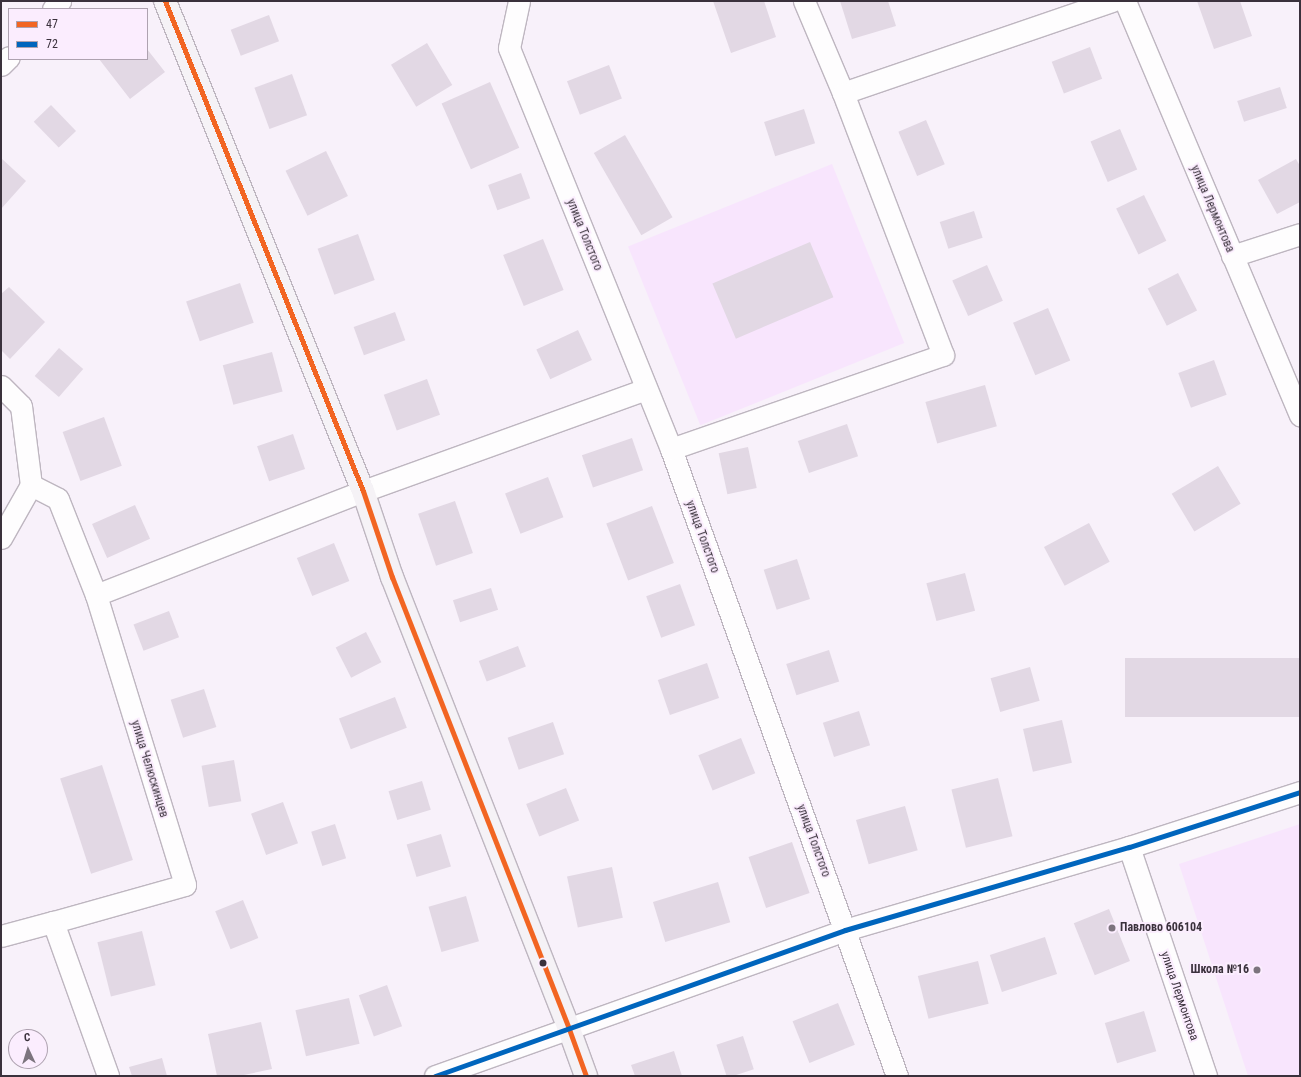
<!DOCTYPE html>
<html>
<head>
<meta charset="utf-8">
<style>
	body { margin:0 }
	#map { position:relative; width:1301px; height:1077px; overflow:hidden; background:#f8f1fa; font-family:"Roboto Condensed",sans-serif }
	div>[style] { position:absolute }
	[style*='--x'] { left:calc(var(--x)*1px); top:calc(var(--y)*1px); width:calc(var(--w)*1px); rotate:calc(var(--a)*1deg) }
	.built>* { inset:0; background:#f8e5fd; transform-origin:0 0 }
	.building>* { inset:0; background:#e2d8e4; transform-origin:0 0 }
	.roads { filter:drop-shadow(1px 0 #beb6c0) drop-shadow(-1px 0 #beb6c0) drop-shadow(0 1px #beb6c0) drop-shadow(0 -1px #beb6c0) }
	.street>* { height:21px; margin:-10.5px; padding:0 10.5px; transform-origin:10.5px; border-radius:10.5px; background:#fefdfe }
	.secondary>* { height:22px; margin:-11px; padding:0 11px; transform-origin:11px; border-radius:11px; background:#f5f2f6 }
	.bus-1>* { height:5px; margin:-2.5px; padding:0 2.5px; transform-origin:2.5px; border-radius:2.5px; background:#f26522 }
	.bus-2>* { height:5px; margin:-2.5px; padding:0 2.5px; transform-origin:2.5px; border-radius:2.5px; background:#0065bd }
	.dots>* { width:11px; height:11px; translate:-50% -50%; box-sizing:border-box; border:2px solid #fbedfe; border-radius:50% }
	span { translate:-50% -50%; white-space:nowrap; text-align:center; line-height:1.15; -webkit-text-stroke:4px #fbedfe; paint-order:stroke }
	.street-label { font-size:12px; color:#3a313c }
	.poi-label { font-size:12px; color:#3a313c; font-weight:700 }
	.left { translate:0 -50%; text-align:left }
	.right { translate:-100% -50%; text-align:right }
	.frame { position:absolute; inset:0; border:2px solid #3a313c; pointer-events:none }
	.legend { position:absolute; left:8px; top:8px; width:140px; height:52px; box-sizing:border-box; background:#fbedfe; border:1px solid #aea2b0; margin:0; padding:5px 7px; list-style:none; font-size:12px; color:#3a313c }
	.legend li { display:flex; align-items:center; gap:8px; height:20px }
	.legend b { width:20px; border:1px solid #aea2b0 }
	.north { position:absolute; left:8px; top:1029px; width:40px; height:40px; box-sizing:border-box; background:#fbedfe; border:1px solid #aea2b0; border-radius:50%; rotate:356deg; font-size:11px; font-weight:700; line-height:16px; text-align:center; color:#3a313c }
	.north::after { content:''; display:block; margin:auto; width:14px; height:18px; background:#7c747e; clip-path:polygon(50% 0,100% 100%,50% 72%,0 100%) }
</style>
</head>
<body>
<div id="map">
	<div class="built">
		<div style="left:832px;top:164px;width:193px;height:220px;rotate:68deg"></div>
		<div style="clip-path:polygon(1300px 824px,1300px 1076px,1248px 1076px,1179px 864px)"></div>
	</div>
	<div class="building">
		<div style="clip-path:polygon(713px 1px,764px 1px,776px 37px,731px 53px)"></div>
		<div style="clip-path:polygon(840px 1px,888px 1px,896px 26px,852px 39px)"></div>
		<div style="clip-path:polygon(1197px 1px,1240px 1px,1252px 36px,1214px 49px)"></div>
		<div style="left:269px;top:15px;width:28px;height:41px;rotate:69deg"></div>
		<div style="left:427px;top:43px;width:49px;height:42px;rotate:59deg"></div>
		<div style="left:1090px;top:47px;width:34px;height:41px;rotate:69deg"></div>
		<div style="clip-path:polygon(147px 49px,165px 72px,130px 99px,99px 59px,147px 59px)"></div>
		<div style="left:609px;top:65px;width:36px;height:45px;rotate:69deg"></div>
		<div style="left:292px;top:74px;width:44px;height:40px;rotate:70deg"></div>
		<div style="left:490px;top:82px;width:72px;height:53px;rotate:66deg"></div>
		<div style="left:1280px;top:87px;width:22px;height:45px;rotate:72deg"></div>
		<div style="left:51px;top:105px;width:36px;height:24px;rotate:46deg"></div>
		<div style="left:804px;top:109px;width:36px;height:42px;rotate:72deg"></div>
		<div style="left:926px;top:120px;width:48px;height:30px;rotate:67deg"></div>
		<div style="left:1120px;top:129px;width:44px;height:32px;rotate:67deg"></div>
		<div style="left:625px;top:135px;width:95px;height:36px;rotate:60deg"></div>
		<div style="left:326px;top:151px;width:50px;height:45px;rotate:64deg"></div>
		<div style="clip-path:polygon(1px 158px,26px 181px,1px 209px)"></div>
		<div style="clip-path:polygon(1296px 159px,1300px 166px,1300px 202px,1277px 214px,1258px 180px)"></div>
		<div style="left:521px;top:173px;width:27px;height:35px;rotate:70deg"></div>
		<div style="left:1144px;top:195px;width:51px;height:31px;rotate:64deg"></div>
		<div style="left:974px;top:211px;width:28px;height:36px;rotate:72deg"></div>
		<div style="left:358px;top:234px;width:49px;height:43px;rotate:70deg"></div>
		<div style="left:543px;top:239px;width:55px;height:43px;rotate:68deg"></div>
		<div style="left:810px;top:242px;width:60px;height:106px;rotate:67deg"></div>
		<div style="left:987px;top:265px;width:39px;height:38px;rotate:66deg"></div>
		<div style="left:1178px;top:273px;width:42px;height:34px;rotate:63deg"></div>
		<div style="left:240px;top:283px;width:42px;height:57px;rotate:71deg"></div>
		<div style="clip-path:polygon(9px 287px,45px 322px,10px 359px,1px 350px,1px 294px)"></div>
		<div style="left:1048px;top:308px;width:57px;height:38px;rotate:67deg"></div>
		<div style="left:395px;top:312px;width:30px;height:44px;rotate:70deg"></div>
		<div style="left:578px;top:330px;width:33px;height:46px;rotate:65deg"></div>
		<div style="left:59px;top:348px;width:32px;height:37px;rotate:41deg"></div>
		<div style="left:272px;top:352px;width:41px;height:51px;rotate:75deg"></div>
		<div style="left:1214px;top:360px;width:37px;height:38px;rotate:70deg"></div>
		<div style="left:427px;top:379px;width:38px;height:46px;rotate:70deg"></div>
		<div style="left:985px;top:385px;width:43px;height:62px;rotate:74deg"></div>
		<div style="left:104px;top:417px;width:52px;height:44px;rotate:70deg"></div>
		<div style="left:847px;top:424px;width:34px;height:52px;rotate:71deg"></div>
		<div style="left:293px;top:434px;width:37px;height:38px;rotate:71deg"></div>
		<div style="left:632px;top:438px;width:34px;height:53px;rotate:71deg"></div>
		<div style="left:748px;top:447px;width:42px;height:30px;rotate:78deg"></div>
		<div style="left:1218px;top:466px;width:44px;height:54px;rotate:59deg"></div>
		<div style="left:548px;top:477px;width:43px;height:46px;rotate:69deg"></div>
		<div style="left:455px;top:501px;width:55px;height:39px;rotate:71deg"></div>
		<div style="left:135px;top:505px;width:37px;height:47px;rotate:66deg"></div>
		<div style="left:652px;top:506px;width:61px;height:49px;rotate:69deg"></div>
		<div style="left:1089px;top:523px;width:44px;height:51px;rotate:62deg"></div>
		<div style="left:334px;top:543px;width:41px;height:40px;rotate:68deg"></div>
		<div style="left:797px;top:559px;width:42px;height:35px;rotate:72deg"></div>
		<div style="left:965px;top:573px;width:39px;height:40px;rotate:75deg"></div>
		<div style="left:680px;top:584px;width:44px;height:36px;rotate:70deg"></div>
		<div style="left:491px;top:588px;width:23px;height:40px;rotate:72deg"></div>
		<div style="left:169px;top:611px;width:28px;height:38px;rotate:69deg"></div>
		<div style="left:366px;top:632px;width:34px;height:34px;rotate:63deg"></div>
		<div style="left:518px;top:646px;width:22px;height:42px;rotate:69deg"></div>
		<div style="left:829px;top:650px;width:33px;height:45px;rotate:72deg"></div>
		<div style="left:1300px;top:658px;width:59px;height:175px;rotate:90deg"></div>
		<div style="left:707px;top:663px;width:37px;height:52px;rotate:71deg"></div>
		<div style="left:1030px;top:667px;width:35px;height:41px;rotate:74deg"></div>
		<div style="left:204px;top:689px;width:40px;height:35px;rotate:72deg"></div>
		<div style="left:395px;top:697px;width:33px;height:60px;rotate:69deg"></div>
		<div style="left:859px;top:711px;width:36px;height:38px;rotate:72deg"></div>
		<div style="left:1062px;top:720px;width:44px;height:40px;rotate:77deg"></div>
		<div style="left:553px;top:722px;width:34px;height:48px;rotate:71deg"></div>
		<div style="left:741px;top:738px;width:38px;height:46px;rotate:68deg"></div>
		<div style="left:234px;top:760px;width:42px;height:33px;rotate:80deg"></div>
		<div style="left:102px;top:765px;width:100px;height:44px;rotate:72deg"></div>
		<div style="left:998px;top:778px;width:60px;height:48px;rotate:76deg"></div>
		<div style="left:422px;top:781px;width:30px;height:35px;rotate:73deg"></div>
		<div style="left:566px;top:788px;width:35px;height:43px;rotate:68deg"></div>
		<div style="left:283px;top:802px;width:44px;height:34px;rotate:70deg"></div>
		<div style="left:905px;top:806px;width:46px;height:51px;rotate:74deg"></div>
		<div style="left:335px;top:824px;width:36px;height:25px;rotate:72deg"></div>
		<div style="left:441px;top:834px;width:34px;height:36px;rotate:73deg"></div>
		<div style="left:792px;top:842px;width:54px;height:46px;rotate:71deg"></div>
		<div style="left:612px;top:867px;width:52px;height:46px;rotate:78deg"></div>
		<div style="left:718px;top:882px;width:42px;height:68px;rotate:73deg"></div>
		<div style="left:466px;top:896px;width:47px;height:39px;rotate:74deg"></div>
		<div style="left:243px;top:900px;width:41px;height:30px;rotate:68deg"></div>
		<div style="left:1109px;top:909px;width:56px;height:38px;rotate:68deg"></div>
		<div style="left:142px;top:931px;width:56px;height:46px;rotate:76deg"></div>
		<div style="left:1045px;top:937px;width:39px;height:58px;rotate:72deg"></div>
		<div style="left:978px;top:961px;width:44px;height:62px;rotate:76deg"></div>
		<div style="left:387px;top:985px;width:44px;height:30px;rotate:70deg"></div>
		<div style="left:349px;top:998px;width:47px;height:55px;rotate:77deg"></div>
		<div style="left:838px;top:1003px;width:45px;height:49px;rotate:68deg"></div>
		<div style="left:1144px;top:1011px;width:42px;height:41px;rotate:73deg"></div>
		<div style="clip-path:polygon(261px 1022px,272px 1069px,239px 1076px,217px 1076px,208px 1034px)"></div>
		<div style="left:743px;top:1036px;width:35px;height:28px;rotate:72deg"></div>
		<div style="clip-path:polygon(674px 1051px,682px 1076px,635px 1076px,631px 1065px)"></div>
		<div style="clip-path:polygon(162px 1058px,167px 1076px,132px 1076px,129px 1067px)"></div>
	</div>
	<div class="roads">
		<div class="street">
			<div style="--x:519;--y:1;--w:48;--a:102"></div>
			<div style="--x:509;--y:48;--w:432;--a:68"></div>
			<div style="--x:671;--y:449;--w:666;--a:70.18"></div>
			<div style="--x:804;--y:1;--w:100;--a:67"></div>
			<div style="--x:843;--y:93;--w:284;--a:-18.9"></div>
			<div style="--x:1125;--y:1;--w:450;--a:67.1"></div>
			<div style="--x:53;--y:9;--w:11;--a:-49"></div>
			<div style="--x:1;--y:65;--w:11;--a:-45"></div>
			<div style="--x:1232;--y:256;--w:71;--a:-17.9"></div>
			<div style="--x:1;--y:386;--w:28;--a:45"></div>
			<div style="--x:21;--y:406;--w:80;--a:82.8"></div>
			<div style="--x:31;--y:485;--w:30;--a:27"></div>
			<div style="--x:58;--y:499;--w:103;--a:68.4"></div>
			<div style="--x:96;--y:595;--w:303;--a:72.9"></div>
			<div style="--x:185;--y:885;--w:137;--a:164.3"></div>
			<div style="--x:53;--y:922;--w:164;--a:70.3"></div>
			<div style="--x:671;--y:449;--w:288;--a:-19.1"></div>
			<div style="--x:943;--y:355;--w:280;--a:-110.9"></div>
			<div style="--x:1;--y:538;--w:61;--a:-60.5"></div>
			<div style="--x:96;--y:595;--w:287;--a:-21.3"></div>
			<div style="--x:363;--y:491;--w:301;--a:-19.8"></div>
			<div style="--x:1129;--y:847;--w:242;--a:71.4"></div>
			<div style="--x:1;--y:936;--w:54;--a:-15.1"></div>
			<div style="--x:435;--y:1076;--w:435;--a:-19.6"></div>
			<div style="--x:845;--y:930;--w:296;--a:-16.3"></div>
			<div style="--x:1129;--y:847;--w:180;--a:-17.8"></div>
		</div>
		<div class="secondary">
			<div style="--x:165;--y:1;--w:528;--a:68"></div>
			<div style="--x:363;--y:491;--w:91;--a:71.4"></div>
			<div style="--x:392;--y:577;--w:485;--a:68.6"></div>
			<div style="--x:569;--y:1029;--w:50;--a:70.1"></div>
		</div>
	</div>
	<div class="bus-1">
		<div style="--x:165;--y:1;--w:528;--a:68"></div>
		<div style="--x:363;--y:491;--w:91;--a:71.4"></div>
		<div style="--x:392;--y:577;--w:485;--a:68.6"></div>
		<div style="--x:569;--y:1029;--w:50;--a:70.1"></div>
	</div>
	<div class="bus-2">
		<div style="--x:435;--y:1076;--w:435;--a:-19.6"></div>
		<div style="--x:845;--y:930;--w:296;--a:-16.3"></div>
		<div style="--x:1129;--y:847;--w:180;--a:-17.8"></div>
	</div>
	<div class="dots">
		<div style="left:1112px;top:928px;background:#7c747e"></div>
		<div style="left:543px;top:963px;background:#3a313c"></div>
		<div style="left:1257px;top:970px;background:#7c747e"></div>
	</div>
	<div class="street-label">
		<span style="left:1212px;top:209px;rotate:67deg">улица Лермонтова</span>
		<span style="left:584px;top:235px;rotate:68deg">улица Толстого</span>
		<span style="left:702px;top:537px;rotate:70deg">улица Толстого</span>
		<span style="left:149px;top:769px;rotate:73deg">улица Челюскинцев</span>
		<span style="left:813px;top:841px;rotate:70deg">улица Толстого</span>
		<span style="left:1179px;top:996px;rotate:71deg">улица Лермонтова</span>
	</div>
	<div class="poi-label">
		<span class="left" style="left:1120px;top:928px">Павлово 606104</span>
		<span class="right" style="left:1249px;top:970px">Школа №16</span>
	</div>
	<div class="frame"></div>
	<ul class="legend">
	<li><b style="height:5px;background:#f26522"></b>47</li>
	<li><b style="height:5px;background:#0065bd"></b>72</li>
	</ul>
	<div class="north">С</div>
</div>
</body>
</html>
